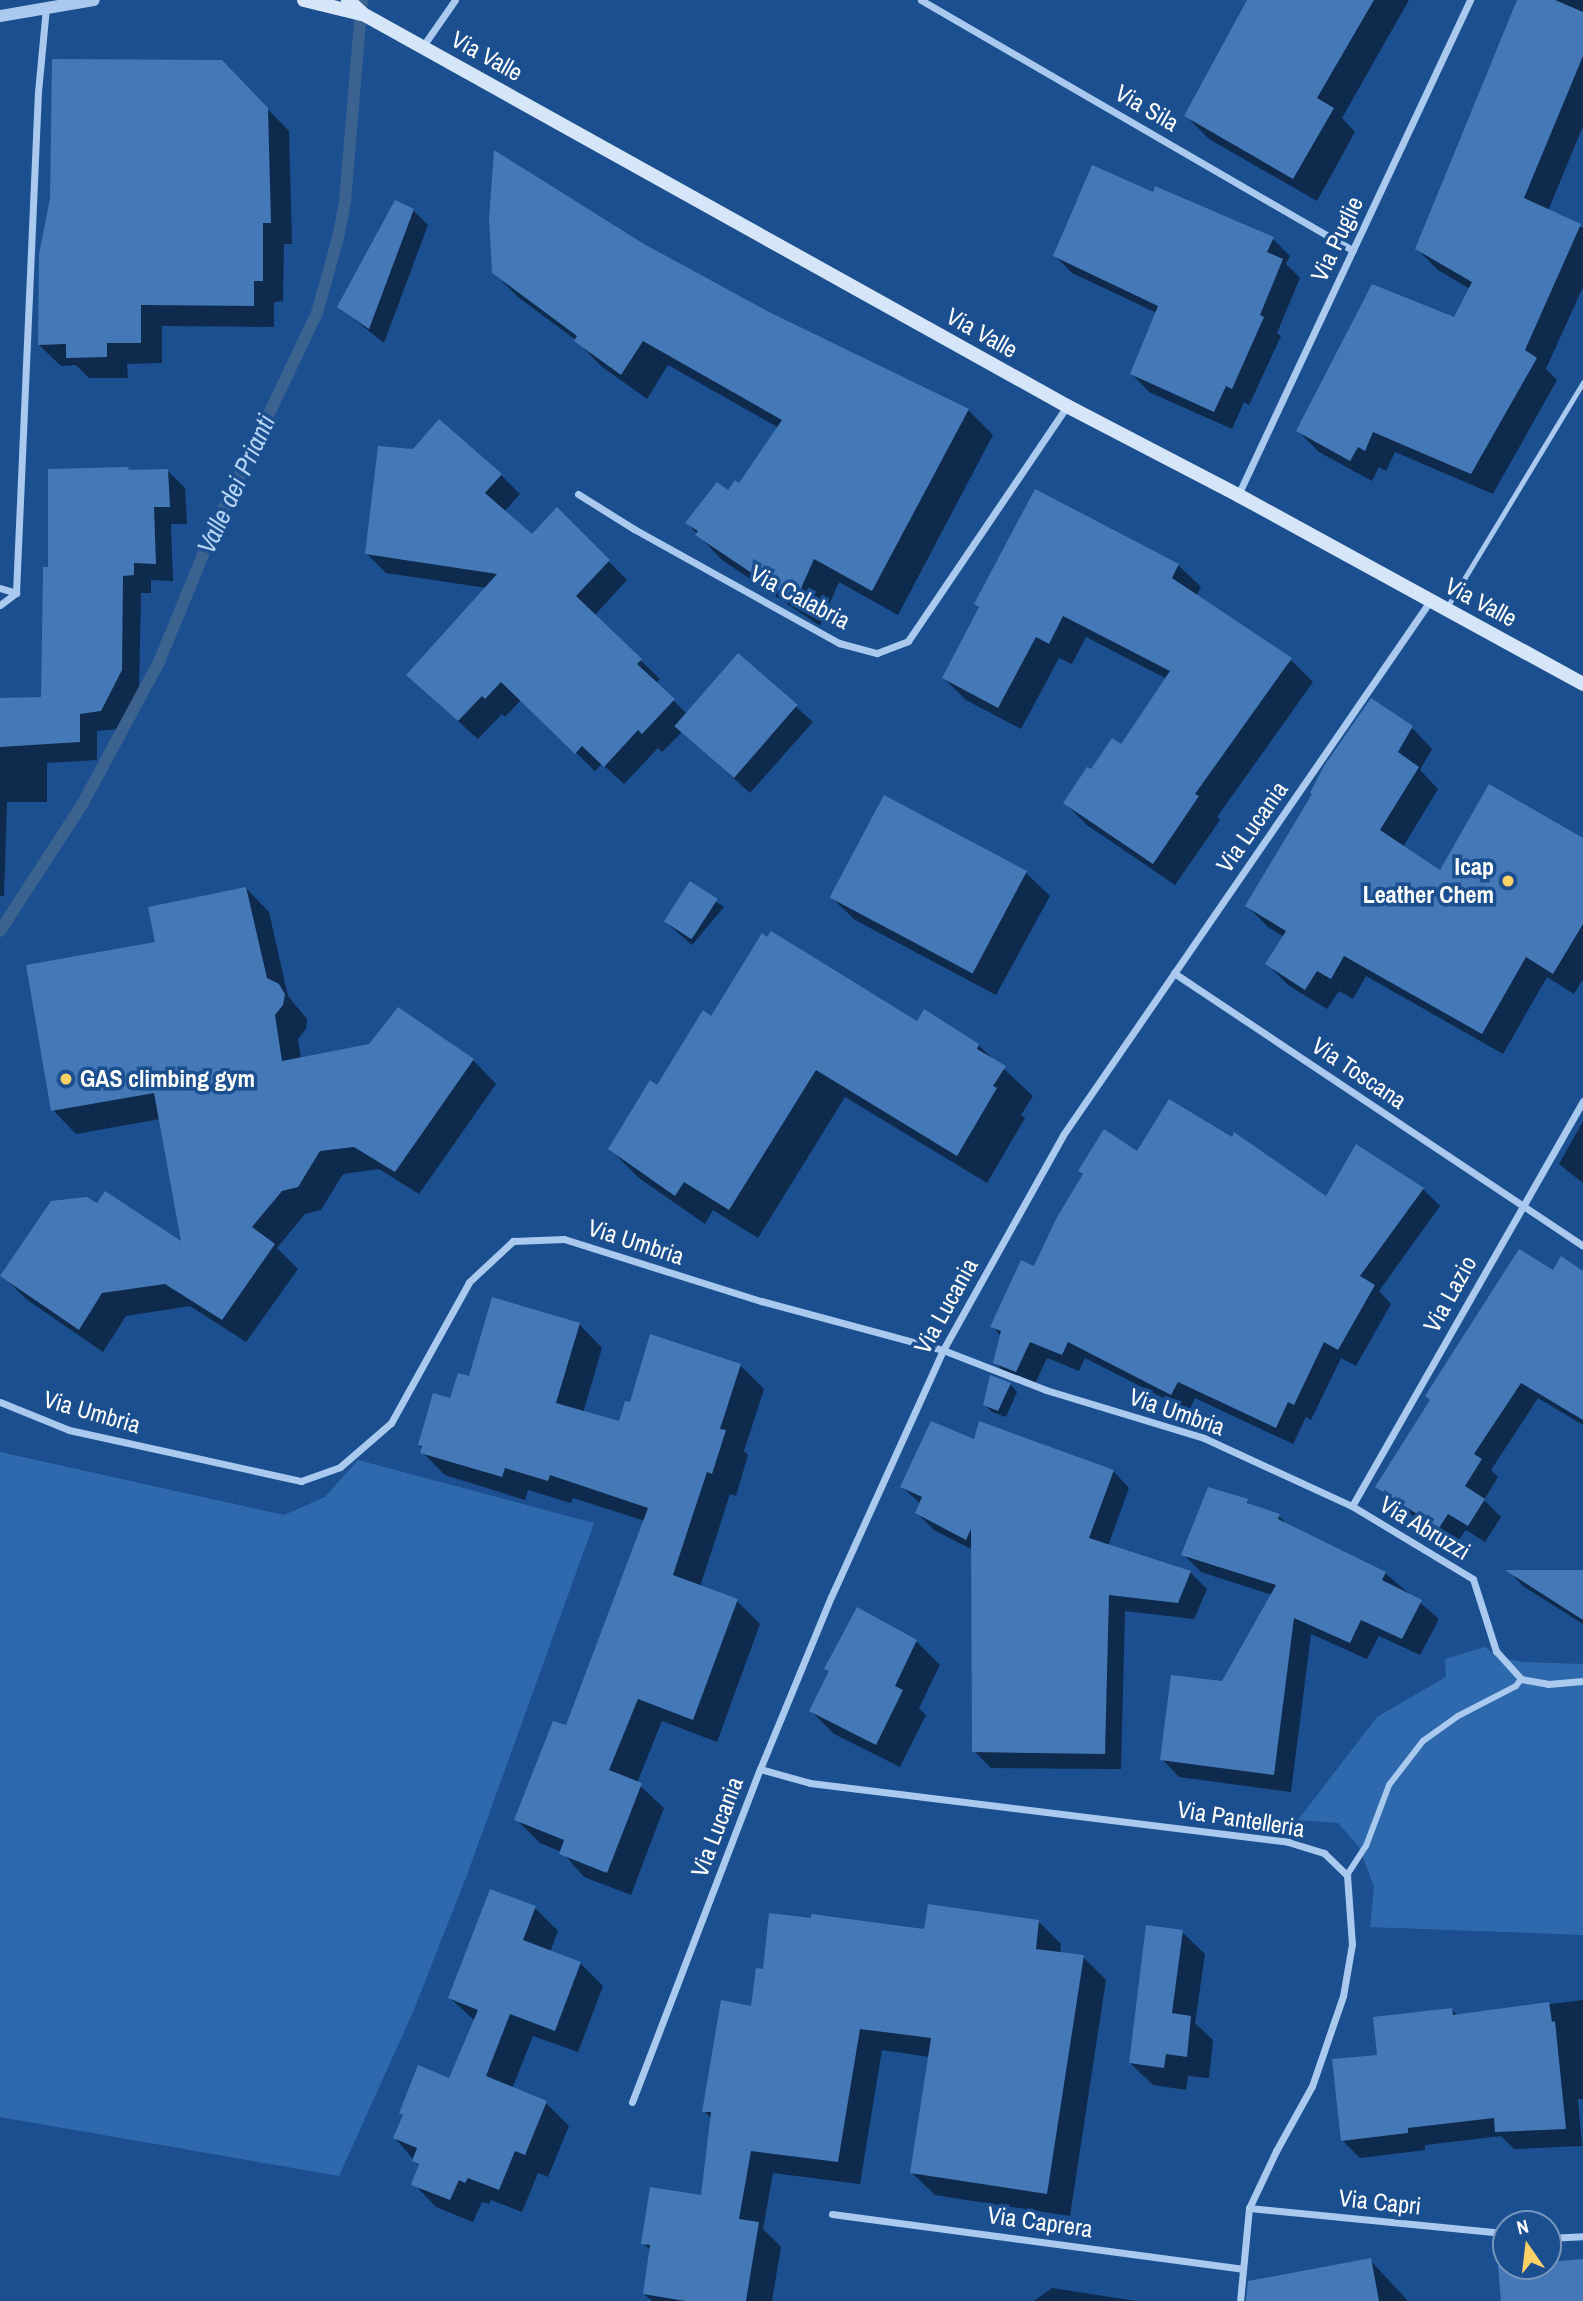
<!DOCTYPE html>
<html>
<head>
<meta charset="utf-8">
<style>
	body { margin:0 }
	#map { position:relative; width:1583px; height:2301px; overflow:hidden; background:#1b4f8f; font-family:"Archivo Narrow",sans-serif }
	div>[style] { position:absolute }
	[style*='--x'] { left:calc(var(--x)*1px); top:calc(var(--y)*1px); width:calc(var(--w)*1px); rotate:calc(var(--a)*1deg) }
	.green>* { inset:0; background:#2e69ad }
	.shadow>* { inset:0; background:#0007 }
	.stream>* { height:12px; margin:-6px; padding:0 6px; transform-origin:6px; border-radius:6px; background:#3c6290 }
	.building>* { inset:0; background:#4478b7; transform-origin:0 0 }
	.service>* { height:5px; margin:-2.5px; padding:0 2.5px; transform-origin:2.5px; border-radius:2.5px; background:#a9c9ee }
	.pedestrian>* { height:6px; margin:-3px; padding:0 3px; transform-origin:3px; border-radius:3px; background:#a9c9ee }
	.minor>* { height:7px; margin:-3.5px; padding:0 3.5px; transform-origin:3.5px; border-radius:3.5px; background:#a9c9ee }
	.tertiary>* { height:12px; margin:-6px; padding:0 6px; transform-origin:6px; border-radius:6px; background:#a9c9ee }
	.secondary>* { height:14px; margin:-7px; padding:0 7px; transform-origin:7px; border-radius:7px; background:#d6e6fa }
	.dots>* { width:19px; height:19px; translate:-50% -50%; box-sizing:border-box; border:4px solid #1b4f8f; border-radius:50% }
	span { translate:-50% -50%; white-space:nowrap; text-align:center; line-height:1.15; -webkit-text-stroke:7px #1b4f8f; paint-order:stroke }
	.street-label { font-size:24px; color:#fff }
	.poi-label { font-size:24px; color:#fff; font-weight:700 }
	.right { translate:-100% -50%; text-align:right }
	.left { translate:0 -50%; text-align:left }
	.water-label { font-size:26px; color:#b5d3f5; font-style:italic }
	.north { position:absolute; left:1492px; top:2210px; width:70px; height:70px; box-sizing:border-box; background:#1b4f8f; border:2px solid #7695bc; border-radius:50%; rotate:346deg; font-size:19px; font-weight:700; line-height:28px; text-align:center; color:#fff }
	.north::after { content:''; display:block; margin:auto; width:24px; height:32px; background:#ffd166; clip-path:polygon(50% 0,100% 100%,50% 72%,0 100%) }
</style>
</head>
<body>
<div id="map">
	<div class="green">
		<div style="clip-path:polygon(0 1452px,284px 1515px,325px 1497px,358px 1460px,594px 1523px,467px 1875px,413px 2012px,339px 2176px,0 2117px)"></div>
		<div style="clip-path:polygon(1485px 1647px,1498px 1657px,1523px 1662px,1583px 1664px,1583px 1935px,1370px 1927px,1374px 1887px,1359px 1847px,1338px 1823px,1298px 1820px,1377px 1717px,1446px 1677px,1445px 1659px)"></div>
	</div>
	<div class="shadow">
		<div style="clip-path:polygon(1246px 0,1409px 0,1342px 118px,1355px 132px,1317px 201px,1209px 139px,1186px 116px,1248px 2px)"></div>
		<div style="clip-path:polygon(1519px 0,1583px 0,1583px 126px,1548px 211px,1583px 228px,1583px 287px,1546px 369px,1557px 380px,1493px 494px,1395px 452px,1386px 471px,1379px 467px,1372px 481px,1319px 452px,1298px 431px,1455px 319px,1470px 289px,1438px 270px,1417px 249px)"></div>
		<div style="clip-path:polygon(243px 84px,289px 131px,292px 244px,284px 244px,283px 301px,274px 302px,274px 327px,162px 326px,162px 363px,127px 364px,128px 378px,89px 378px,76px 365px,61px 366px,39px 345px)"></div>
		<div style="clip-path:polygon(1154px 195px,1273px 239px,1290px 256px,1286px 264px,1300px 278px,1277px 333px,1281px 336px,1249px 405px,1244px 402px,1232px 429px,1149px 392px,1132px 374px,1157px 313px,1072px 273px,1055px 256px)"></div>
		<div style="clip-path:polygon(413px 210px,428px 225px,384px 343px,339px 307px)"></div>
		<div style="clip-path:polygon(643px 245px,768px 314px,968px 410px,993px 435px,898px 615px,839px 582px,820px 626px,722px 560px,687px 523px,740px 486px,779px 428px,668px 365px,647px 399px,601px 366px,576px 340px,519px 298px,493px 272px)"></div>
		<div style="clip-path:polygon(167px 470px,185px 488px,187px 524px,171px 524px,173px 581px,151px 580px,151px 593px,141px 593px,139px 688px,119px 729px,97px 731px,97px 760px,47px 763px,47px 802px,7px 802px,4px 896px,0 896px,0 699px,43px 699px,50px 569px)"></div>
		<div style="clip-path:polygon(501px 475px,520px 494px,504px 512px,532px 536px,557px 509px,627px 580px,594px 616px,660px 679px,656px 683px,688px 715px,738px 655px,813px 722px,750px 793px,682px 732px,662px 752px,658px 748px,624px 784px,602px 764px,595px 771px,521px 700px,505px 717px,502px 714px,478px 739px,427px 693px,487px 588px,386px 573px,367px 554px)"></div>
		<div style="clip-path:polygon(1178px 565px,1201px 587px,1196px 596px,1291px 660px,1313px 682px,1217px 817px,1220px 820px,1175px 885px,1087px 825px,1065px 803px,1092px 772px,1121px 746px,1167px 679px,1086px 637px,1072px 664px,1059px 658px,1021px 729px,966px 700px,944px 678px,981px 609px,976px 604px)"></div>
		<div style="clip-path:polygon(1412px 728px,1432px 749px,1420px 770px,1438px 789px,1403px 847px,1440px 872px,1583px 840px,1583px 979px,1574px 994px,1547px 977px,1503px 1054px,1366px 976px,1353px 999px,1339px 991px,1327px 1009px,1288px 985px,1267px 964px,1284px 937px,1268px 927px,1247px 906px)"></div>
		<div style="clip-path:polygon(885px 797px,1026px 873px,1050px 896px,996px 995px,855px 920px,831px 897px)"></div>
		<div style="clip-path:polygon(690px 884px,724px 907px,692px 945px,669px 925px)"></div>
		<div style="clip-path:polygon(246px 888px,269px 912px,288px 996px,307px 1019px,306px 1029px,298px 1039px,301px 1059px,370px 1046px,398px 1010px,473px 1060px,496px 1084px,419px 1194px,379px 1169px,343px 1174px,321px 1210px,305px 1214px,277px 1248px,298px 1269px,246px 1342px,190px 1306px,126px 1316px,103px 1352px,26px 1299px,2px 1275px,183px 1244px,160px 1119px,76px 1134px,53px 1110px,157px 943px)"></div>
		<div style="clip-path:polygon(711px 1018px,917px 1023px,978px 1045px,1033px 1096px,1021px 1115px,1025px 1118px,987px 1183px,845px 1097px,758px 1238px,713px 1210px,705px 1224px,639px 1178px,610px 1149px)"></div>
		<div style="clip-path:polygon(1583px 1121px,1583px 1183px,1559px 1164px)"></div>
		<div style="clip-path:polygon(1138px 1154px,1326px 1198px,1423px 1189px,1440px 1206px,1379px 1291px,1391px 1304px,1356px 1366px,1341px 1358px,1311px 1420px,1306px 1417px,1293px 1444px,1195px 1398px,1189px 1411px,1085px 1358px,1079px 1371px,1047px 1358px,1033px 1388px,1012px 1380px,995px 1362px,1001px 1336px,992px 1326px,1035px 1268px)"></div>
		<div style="clip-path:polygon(1583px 1272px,1583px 1425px,1538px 1398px,1491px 1470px,1498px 1477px,1484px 1500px,1501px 1517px,1485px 1542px,1466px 1530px,1456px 1543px,1394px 1504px,1377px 1487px,1553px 1273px)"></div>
		<div style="clip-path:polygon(579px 1324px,602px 1348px,583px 1413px,620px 1423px,631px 1404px,740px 1365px,764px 1389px,744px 1451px,748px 1455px,736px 1496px,730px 1494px,700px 1587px,737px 1601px,760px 1624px,717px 1742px,662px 1721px,637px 1783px,664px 1808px,631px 1895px,584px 1877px,562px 1852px,540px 1843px,516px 1819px,567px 1728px,645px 1521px,573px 1498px,571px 1503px,528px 1490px,525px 1500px,445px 1475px,422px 1452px,420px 1445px,470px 1379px)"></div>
		<div style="clip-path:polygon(1010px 1384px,1017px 1392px,1006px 1417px,992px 1412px,985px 1405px)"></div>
		<div style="clip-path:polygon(975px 1442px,1113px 1471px,1129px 1488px,1108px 1546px,1190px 1572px,1207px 1589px,1194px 1619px,1125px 1611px,1121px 1769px,991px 1768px,974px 1751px,973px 1550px,934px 1530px,917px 1513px,921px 1504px,902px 1487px)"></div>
		<div style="clip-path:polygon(1247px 1501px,1253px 1507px,1279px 1516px,1290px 1527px,1385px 1573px,1439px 1619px,1420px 1655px,1379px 1636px,1367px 1659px,1311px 1634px,1291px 1792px,1179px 1777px,1162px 1759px,1223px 1683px,1272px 1595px,1201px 1572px,1183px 1554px)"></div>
		<div style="clip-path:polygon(1510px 1572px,1583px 1572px,1583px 1624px,1523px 1586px)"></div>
		<div style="clip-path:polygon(916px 1641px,940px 1665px,919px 1708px,926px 1715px,900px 1767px,834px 1734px,811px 1711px)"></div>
		<div style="clip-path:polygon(535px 1908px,558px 1931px,550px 1952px,580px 1963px,603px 1986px,578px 2052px,533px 2036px,512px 2089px,546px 2103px,569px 2126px,548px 2177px,538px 2173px,522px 2212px,491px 2200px,489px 2204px,482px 2202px,473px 2222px,436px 2207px,414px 2184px,420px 2167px,395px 2138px,404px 2116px,401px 2113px,450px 2080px,475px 2021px,450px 1998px)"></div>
		<div style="clip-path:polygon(1039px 1922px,1061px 1944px,1060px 1954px,1083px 1957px,1106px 1980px,1070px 2216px,935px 2195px,912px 2173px,930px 2057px,882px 2050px,860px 2184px,773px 2173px,763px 2229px,781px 2247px,772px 2301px,652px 2301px,644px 2294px,651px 2251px,643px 2243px,702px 2197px,712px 2119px,704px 2111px,753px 2008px,764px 1971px,926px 1931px)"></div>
		<div style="clip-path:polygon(1182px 1932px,1205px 1954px,1195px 2023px,1213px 2040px,1209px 2078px,1188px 2076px,1186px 2090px,1153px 2085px,1130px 2063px)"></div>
		<div style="clip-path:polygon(1583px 2000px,1583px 2099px,1578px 2099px,1582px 2146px,1514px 2149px,1501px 2136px,1425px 2145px,1425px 2150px,1360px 2158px,1342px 2140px,1379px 2057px,1452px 2010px,1458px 2016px)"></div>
		<div style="clip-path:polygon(1370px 2260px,1408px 2301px,1279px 2301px)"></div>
		<div style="clip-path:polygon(1052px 2288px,1136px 2301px,1034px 2301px)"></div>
	</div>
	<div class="stream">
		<div style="--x:0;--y:931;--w:153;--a:-57"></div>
		<div style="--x:83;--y:803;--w:160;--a:-61.7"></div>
		<div style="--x:159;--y:662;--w:139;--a:-67.7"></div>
		<div style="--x:212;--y:533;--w:244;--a:-64.5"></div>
		<div style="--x:317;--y:313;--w:78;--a:-74.4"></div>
		<div style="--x:338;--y:238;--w:38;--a:-79"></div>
		<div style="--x:345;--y:201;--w:202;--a:-85.2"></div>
	</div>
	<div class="building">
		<div style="clip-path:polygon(1247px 0,1374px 0,1317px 98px,1334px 108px,1293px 179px,1184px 116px)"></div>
		<div style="clip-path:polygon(1517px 0,1555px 0,1583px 12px,1583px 56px,1524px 198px,1581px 224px,1525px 350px,1537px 358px,1471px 474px,1373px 432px,1365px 451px,1358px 447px,1350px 461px,1296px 431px,1372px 284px,1454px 317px,1472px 282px,1415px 249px)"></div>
		<div style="clip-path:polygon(52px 59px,222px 60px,268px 108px,271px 223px,263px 223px,263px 281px,254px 281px,254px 306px,141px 305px,141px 343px,107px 343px,107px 357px,66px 358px,66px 344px,38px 345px,39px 254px,50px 198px)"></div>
		<div style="clip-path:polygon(494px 150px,644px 244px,769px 312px,969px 409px,872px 591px,814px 559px,795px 602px,695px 535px,698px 531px,685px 523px,717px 482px,728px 490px,735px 480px,739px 483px,782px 420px,643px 341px,621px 375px,574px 341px,577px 336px,492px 273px,489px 219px)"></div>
		<div style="clip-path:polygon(1092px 165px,1153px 192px,1155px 186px,1274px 237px,1267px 252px,1283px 259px,1260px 315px,1264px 317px,1232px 389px,1226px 386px,1214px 412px,1130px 374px,1158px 306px,1053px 256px)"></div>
		<div style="clip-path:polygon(395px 200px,414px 209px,369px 329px,337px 307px)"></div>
		<div style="clip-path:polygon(439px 419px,502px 474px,485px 493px,532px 534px,557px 507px,610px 560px,576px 596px,642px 659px,637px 664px,675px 699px,642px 734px,638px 730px,604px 767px,582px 746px,575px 754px,501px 682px,485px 699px,482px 696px,458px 721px,406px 675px,497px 574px,365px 554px,378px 446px,413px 449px)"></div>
		<div style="clip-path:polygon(128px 467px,129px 470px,168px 469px,170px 507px,154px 507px,156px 564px,134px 563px,134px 575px,123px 576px,122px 670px,101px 711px,80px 714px,80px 742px,0 747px,0 698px,41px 697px,43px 567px,48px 567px,48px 469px)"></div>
		<div style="clip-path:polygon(1035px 489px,1179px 564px,1172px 578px,1292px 658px,1195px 794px,1199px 796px,1153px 864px,1063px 803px,1087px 767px,1091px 769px,1112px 738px,1121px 744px,1170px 671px,1063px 616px,1049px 644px,1036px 637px,998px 708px,942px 678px,979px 607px,974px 604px)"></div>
		<div style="left:738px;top:653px;width:79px;height:97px;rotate:41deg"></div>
		<div style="clip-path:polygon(1371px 698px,1413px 726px,1398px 752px,1419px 767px,1380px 830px,1440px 870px,1489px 784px,1583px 838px,1583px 924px,1553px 974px,1526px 957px,1482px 1034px,1344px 956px,1331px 979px,1317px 971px,1305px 990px,1265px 964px,1286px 931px,1245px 906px,1312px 794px,1310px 793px,1324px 766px)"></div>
		<div style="left:884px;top:795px;width:162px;height:116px;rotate:28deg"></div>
		<div style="left:690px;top:881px;width:33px;height:48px;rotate:33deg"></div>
		<div style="clip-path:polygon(246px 887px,267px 978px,279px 984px,285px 994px,283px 1005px,275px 1015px,282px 1061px,369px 1044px,398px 1007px,474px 1059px,395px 1172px,354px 1147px,320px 1151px,298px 1187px,282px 1191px,252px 1227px,275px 1244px,222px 1320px,165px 1284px,102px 1293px,79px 1330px,0 1276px,51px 1201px,87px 1197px,97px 1203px,105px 1191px,181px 1241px,154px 1093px,51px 1111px,26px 965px,155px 942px,148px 907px)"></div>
		<div style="clip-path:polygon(771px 931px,917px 1021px,924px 1009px,979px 1044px,977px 1049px,1006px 1066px,993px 1086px,997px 1088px,957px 1156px,816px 1070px,729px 1210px,684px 1182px,675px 1196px,608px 1149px,650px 1080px,657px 1085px,703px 1010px,711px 1016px,762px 933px,767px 937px)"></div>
		<div style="clip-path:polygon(1169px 1099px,1232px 1137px,1234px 1132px,1326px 1196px,1356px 1144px,1424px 1188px,1360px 1276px,1375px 1285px,1338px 1350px,1324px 1342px,1294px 1405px,1288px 1402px,1276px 1428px,1178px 1382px,1171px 1395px,1068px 1342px,1062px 1355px,1030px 1342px,1016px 1372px,993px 1363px,1001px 1331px,990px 1327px,1021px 1260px,1034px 1266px,1056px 1219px,1083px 1174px,1078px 1171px,1104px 1129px,1137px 1151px)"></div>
		<div style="clip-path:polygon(1519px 1249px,1553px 1270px,1561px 1256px,1583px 1271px,1583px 1420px,1521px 1383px,1474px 1454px,1482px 1459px,1465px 1486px,1485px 1499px,1468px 1526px,1448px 1514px,1439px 1528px,1375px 1487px,1430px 1400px,1425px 1396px)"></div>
		<div style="clip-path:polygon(492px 1297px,580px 1323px,556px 1403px,619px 1421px,625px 1401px,630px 1402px,650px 1334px,741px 1364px,720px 1429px,726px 1430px,712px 1474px,707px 1472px,673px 1575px,738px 1599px,693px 1720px,638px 1699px,609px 1770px,642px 1783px,607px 1873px,559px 1854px,564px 1840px,514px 1820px,553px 1721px,566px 1725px,648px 1508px,550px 1475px,548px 1481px,505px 1468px,502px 1477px,420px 1453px,422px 1446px,418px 1445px,433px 1393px,450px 1398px,458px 1373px,469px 1376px)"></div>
		<div style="clip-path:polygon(990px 1375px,1011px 1383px,998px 1411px,983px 1405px)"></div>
		<div style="clip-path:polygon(931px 1421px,974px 1439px,979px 1421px,1114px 1470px,1089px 1538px,1191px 1571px,1178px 1603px,1109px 1595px,1105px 1754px,972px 1752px,971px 1529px,966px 1540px,915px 1513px,922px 1497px,900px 1487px)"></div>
		<div style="clip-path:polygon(1208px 1487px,1248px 1499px,1247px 1503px,1280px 1514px,1278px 1519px,1386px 1572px,1382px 1580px,1422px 1600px,1402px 1639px,1361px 1620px,1350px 1643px,1294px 1618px,1274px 1775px,1160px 1760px,1171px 1675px,1222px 1681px,1276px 1585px,1181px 1555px)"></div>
		<div style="clip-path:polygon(1505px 1570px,1583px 1570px,1583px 1620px)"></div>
		<div style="clip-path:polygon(857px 1607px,917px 1640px,895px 1686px,903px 1690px,876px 1745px,809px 1711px,829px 1671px,824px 1669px)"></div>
		<div style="clip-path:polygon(490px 1889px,536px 1906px,523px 1940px,581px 1962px,555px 2031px,510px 2014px,486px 2076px,547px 2101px,525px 2155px,515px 2151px,499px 2190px,468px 2178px,465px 2183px,459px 2180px,450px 2200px,411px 2185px,419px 2164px,412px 2161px,417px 2148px,393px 2138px,403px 2115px,399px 2113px,418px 2065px,449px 2078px,478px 2010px,448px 1998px)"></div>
		<div style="clip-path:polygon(928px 1904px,1039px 1920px,1036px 1949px,1084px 1955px,1047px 2194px,910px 2173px,931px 2038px,860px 2029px,838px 2162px,751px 2151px,739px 2219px,759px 2222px,746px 2301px,685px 2301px,643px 2294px,650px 2245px,641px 2244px,650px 2187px,701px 2195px,711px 2112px,702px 2112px,721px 2000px,751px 2006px,756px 1968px,763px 1969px,769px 1913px,811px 1918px,811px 1914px,924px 1929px)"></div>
		<div style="clip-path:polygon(1146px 1925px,1183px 1930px,1172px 2013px,1191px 2016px,1187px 2057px,1166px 2054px,1164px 2068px,1129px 2063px)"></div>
		<div style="clip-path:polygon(1549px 2002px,1552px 2022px,1555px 2021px,1566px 2129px,1495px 2132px,1494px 2118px,1408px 2128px,1408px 2133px,1341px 2141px,1332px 2059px,1377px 2055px,1373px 2017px,1452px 2008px,1453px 2015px)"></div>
		<div style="clip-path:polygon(1371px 2258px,1379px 2301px,1246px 2301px,1248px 2281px)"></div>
		<div style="clip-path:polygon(1583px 2259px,1583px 2301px,1501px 2301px,1498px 2266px,1548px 2266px,1548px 2262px)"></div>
	</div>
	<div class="service">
		<div style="--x:1447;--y:607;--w:263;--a:-58.8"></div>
	</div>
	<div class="pedestrian">
		<div style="--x:1347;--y:1875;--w:35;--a:-57"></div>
		<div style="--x:1366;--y:1846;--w:65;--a:-69.3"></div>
		<div style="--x:1389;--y:1785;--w:56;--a:-52.3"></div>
		<div style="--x:1423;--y:1741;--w:43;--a:-35.5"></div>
		<div style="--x:1458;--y:1716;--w:65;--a:-27.3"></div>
		<div style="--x:1516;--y:1686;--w:9;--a:-54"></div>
	</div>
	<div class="minor">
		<div style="--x:921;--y:0;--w:499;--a:30.1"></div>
		<div style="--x:423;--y:46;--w:56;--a:-55.2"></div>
		<div style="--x:578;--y:494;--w:66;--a:32"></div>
		<div style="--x:634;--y:529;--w:235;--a:29.1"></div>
		<div style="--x:839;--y:643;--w:39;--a:15"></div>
		<div style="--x:877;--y:653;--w:33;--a:-21"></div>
		<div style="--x:908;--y:641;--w:284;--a:-55.9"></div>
		<div style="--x:1238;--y:495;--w:547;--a:-64.89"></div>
		<div style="--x:0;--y:588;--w:17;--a:17"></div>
		<div style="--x:16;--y:593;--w:501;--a:-87.49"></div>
		<div style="--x:38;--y:92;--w:84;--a:-84.6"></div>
		<div style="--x:0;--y:605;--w:20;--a:-37"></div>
		<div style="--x:1174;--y:973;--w:492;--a:33.7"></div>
		<div style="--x:0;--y:1402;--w:74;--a:22.1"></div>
		<div style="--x:69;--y:1430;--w:238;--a:12.4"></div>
		<div style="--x:301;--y:1481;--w:41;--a:-19.7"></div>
		<div style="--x:340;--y:1467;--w:67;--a:-40.8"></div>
		<div style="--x:391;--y:1423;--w:161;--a:-61"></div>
		<div style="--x:469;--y:1282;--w:60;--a:-43"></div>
		<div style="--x:513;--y:1241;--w:51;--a:-2.2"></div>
		<div style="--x:564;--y:1239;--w:207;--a:17.5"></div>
		<div style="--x:761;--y:1301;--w:188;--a:15.1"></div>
		<div style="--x:943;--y:1350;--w:110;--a:21.2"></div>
		<div style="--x:1046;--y:1390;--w:165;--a:16.9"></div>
		<div style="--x:1204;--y:1438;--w:163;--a:24.7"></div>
		<div style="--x:1352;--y:1506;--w:141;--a:31.1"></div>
		<div style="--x:1473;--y:1579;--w:76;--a:72.3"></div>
		<div style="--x:1496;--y:1651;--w:38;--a:48"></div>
		<div style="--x:1521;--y:1679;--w:27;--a:10"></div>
		<div style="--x:1548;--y:1684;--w:35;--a:-5"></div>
		<div style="--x:1352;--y:1506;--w:466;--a:-60.3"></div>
		<div style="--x:760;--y:1769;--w:52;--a:15.6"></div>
		<div style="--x:810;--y:1783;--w:482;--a:7"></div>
		<div style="--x:1288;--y:1842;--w:38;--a:17"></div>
		<div style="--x:1324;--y:1853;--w:32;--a:44"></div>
		<div style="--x:1347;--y:1875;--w:69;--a:85.9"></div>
		<div style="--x:1352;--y:1944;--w:53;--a:99.8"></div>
		<div style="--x:1343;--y:1996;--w:95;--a:109"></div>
		<div style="--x:1312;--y:2086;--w:74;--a:119"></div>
		<div style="--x:1276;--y:2151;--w:63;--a:115.3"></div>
		<div style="--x:1249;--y:2208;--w:93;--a:95.5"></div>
		<div style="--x:632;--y:2102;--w:357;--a:-69"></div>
		<div style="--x:760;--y:1769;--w:186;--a:-67.6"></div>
		<div style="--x:831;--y:1597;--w:271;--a:-65.6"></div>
		<div style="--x:943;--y:1350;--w:246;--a:-60.8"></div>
		<div style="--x:1063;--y:1135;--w:648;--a:-55.5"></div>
		<div style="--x:1249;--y:2208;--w:258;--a:5.6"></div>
		<div style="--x:832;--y:2214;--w:414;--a:7.6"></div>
		<div style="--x:1548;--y:2238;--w:35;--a:-3"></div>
	</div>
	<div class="tertiary">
		<div style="--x:0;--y:16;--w:95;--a:-9.7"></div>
	</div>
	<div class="secondary">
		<div style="--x:304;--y:0;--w:60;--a:13.6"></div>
		<div style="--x:348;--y:0;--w:21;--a:43"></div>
		<div style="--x:363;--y:14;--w:806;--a:29.11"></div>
		<div style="--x:1067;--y:406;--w:193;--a:27.5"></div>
		<div style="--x:1238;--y:495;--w:393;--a:28.7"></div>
	</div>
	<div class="dots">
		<div style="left:1508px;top:881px;background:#ffd166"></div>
		<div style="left:66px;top:1079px;background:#ffd166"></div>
	</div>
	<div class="street-label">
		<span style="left:487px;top:56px;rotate:29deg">Via Valle</span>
		<span style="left:1147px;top:108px;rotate:30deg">Via Sila</span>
		<span style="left:1337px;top:239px;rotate:-65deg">Via Puglie</span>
		<span style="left:982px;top:333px;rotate:29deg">Via Valle</span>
		<span style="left:800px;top:597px;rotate:28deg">Via Calabria</span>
		<span style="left:1481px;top:602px;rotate:28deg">Via Valle</span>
		<span style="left:1252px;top:827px;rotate:-55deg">Via Lucania</span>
		<span style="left:1359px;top:1073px;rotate:34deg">Via Toscana</span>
		<span style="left:636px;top:1242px;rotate:18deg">Via Umbria</span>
		<span style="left:1450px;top:1294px;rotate:-61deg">Via Lazio</span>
		<span style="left:946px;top:1306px;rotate:-61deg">Via Lucania</span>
		<span style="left:92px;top:1412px;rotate:16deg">Via Umbria</span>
		<span style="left:1177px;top:1412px;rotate:19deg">Via Umbria</span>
		<span style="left:1425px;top:1528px;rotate:31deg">Via Abruzzi</span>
		<span style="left:1241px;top:1819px;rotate:9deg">Via Pantelleria</span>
		<span style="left:717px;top:1827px;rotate:-69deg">Via Lucania</span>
		<span style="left:1380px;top:2202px;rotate:6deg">Via Capri</span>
		<span style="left:1040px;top:2222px;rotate:8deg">Via Caprera</span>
	</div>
	<div class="poi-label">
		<span class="right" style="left:1494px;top:881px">Icap<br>Leather Chem</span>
		<span class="left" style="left:80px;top:1079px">GAS climbing gym</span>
	</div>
	<div class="water-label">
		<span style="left:236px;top:484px;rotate:-65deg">Valle dei Prianti</span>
	</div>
	<div class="north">N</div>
</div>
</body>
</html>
